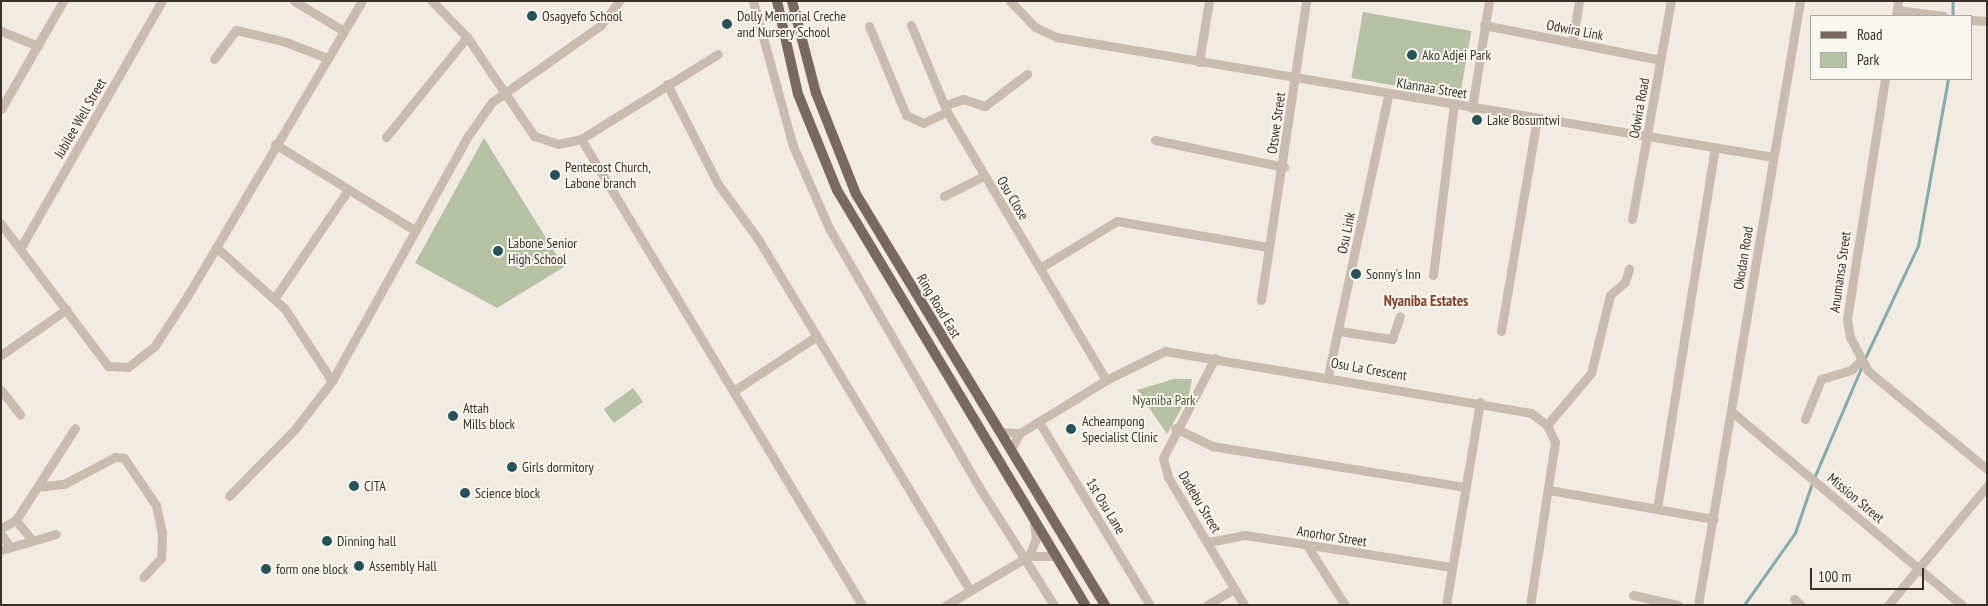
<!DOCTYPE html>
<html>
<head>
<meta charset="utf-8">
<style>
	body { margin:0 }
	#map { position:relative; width:1988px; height:606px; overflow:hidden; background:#f2ebe2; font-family:"PT Sans Narrow",sans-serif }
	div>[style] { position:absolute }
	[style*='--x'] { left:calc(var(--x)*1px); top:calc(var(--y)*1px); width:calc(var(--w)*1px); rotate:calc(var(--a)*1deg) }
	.green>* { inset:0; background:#b6c0a3; transform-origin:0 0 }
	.stream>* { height:2.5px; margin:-1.25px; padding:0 1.25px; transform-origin:1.25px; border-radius:1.25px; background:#84aaac }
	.minor>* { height:9px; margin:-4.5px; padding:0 4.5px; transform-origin:4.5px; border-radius:4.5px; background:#c9bcaf }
	.major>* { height:10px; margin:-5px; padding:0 5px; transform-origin:5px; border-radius:5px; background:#79685f }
	.dots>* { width:14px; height:14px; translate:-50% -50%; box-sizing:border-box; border:2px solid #f9f5ef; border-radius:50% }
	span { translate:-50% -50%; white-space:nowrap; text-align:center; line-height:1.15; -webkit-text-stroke:4px #f9f5ef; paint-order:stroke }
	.poi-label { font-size:14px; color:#39312c }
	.left { translate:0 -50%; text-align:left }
	.street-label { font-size:14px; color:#39312c }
	.park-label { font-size:14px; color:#485532 }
	.neighbourhood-label { font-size:15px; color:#81422d; font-weight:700 }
	.frame { position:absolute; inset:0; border:2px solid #39312c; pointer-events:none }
	.legend { position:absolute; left:1810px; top:15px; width:162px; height:65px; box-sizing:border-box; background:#f9f5ef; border:1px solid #aca7a1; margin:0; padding:6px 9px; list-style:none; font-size:15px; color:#39312c }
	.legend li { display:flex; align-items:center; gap:10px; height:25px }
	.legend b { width:25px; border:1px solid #aca7a1 }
	.scale { position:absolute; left:1810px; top:568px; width:114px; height:22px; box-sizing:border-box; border:2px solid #39312c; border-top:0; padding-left:6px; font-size:15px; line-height:18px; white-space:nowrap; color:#39312c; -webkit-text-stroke:4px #f9f5ef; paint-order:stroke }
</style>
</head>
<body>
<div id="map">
	<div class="green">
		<div style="left:1363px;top:12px;width:110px;height:67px;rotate:10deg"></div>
		<div style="clip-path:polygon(484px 138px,564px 267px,497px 308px,415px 263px)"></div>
		<div style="clip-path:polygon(1174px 379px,1192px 379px,1189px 395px,1167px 434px,1137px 390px)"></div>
		<div style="left:633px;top:388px;width:17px;height:36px;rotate:54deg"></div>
	</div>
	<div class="stream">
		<div style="--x:1953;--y:1;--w:15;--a:90"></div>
		<div style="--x:1865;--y:358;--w:124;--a:-64.7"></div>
		<div style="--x:1918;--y:246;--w:170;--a:-79.8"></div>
		<div style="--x:1814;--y:478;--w:122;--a:-66.8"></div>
		<div style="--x:1744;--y:605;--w:88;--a:-54.7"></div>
		<div style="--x:1795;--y:533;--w:53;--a:-71.2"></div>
	</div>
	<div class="minor">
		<div style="--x:294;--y:1;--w:58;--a:31"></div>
		<div style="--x:432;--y:1;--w:50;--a:45.8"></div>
		<div style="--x:467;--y:37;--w:120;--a:55.9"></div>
		<div style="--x:534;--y:136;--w:25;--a:18"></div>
		<div style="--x:558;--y:144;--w:24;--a:-12"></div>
		<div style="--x:581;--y:139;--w:544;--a:58.91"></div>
		<div style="--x:753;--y:1;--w:150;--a:74.6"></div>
		<div style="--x:793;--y:146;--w:90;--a:66.3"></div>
		<div style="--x:829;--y:228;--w:299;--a:59.9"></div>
		<div style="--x:979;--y:487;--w:140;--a:57.6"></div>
		<div style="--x:1010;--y:1;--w:36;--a:46"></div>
		<div style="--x:1035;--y:27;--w:23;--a:25"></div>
		<div style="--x:1056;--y:37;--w:727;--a:9.5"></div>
		<div style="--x:1897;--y:10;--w:47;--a:7.3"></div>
		<div style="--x:1896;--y:16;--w:15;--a:-82"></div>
		<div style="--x:1972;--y:20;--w:15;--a:4"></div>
		<div style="--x:911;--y:25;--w:94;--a:67.5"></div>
		<div style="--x:947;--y:112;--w:312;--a:59.3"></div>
		<div style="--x:1484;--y:25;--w:180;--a:11.2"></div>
		<div style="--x:869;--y:26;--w:96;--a:67.4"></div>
		<div style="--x:906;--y:115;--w:19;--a:25"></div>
		<div style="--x:923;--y:123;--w:26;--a:-25"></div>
		<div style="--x:1;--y:31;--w:40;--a:22"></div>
		<div style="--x:1572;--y:43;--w:43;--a:-80.5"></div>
		<div style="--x:214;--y:59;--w:36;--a:-53"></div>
		<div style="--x:236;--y:30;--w:51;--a:13.5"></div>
		<div style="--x:286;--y:42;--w:44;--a:21.3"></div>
		<div style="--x:1199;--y:62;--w:62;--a:-80.7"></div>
		<div style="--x:1885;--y:79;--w:243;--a:99"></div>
		<div style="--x:1847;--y:319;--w:18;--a:81"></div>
		<div style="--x:1850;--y:337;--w:38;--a:62"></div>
		<div style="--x:1868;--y:371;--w:154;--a:39.5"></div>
		<div style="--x:667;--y:84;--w:112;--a:63"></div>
		<div style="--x:718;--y:184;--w:68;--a:54"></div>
		<div style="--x:758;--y:239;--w:410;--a:58.9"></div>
		<div style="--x:945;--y:105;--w:19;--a:-18"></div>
		<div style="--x:963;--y:99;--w:23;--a:18"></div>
		<div style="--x:985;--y:106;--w:53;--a:-37.3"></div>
		<div style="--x:1472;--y:108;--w:108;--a:-81"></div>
		<div style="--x:1;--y:109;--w:125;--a:-60.1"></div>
		<div style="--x:386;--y:137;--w:129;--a:-51"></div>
		<div style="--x:581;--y:139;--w:161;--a:-31.8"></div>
		<div style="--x:1155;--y:140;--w:132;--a:11.8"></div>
		<div style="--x:275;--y:144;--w:163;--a:31.7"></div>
		<div style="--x:944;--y:196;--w:45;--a:-26.6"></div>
		<div style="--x:1632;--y:219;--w:221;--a:-79.9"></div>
		<div style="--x:1;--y:224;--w:178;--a:53"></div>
		<div style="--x:108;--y:366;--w:20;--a:3"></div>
		<div style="--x:128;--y:367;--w:33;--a:-38"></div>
		<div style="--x:154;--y:347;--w:62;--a:-56.8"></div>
		<div style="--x:188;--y:295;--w:342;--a:-59.4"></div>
		<div style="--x:21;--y:247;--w:284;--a:-60.2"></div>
		<div style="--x:216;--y:247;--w:93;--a:41.9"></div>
		<div style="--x:285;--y:309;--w:86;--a:56.9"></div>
		<div style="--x:1040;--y:268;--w:90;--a:-31.4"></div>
		<div style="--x:1117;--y:221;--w:153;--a:9.8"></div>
		<div style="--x:1433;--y:275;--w:171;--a:-83"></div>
		<div style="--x:274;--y:299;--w:132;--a:-55.8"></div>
		<div style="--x:1261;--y:300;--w:302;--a:-81.4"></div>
		<div style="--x:1339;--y:331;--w:54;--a:8.6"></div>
		<div style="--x:1392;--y:339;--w:24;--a:-71"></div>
		<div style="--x:1501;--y:331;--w:216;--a:-80.4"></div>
		<div style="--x:1;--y:355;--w:80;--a:-34.9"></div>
		<div style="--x:1215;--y:358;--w:113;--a:117.5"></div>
		<div style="--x:1163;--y:458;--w:20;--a:75"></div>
		<div style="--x:1168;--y:477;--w:149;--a:59.3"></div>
		<div style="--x:1328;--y:376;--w:287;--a:-77.9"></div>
		<div style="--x:1;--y:390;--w:31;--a:52"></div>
		<div style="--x:735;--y:390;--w:98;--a:-33.4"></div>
		<div style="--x:1732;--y:412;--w:300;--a:40"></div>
		<div style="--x:1805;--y:419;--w:43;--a:-68.2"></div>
		<div style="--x:1821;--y:379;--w:31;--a:-17"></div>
		<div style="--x:1851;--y:370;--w:13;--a:-45"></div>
		<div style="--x:1039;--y:422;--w:214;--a:58.8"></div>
		<div style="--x:1547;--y:425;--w:68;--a:-49.8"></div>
		<div style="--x:1591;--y:373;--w:80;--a:-76.3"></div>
		<div style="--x:1610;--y:295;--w:20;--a:-41"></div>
		<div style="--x:1625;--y:282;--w:14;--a:-73"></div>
		<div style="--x:1175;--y:428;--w:41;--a:25.9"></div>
		<div style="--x:1212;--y:446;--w:257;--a:9.2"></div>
		<div style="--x:1000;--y:432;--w:20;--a:3"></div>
		<div style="--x:1011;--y:449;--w:18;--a:-61"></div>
		<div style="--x:1020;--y:433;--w:101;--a:-31.6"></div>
		<div style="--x:1106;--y:380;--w:66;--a:-26.2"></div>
		<div style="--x:1165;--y:351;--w:371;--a:9.6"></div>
		<div style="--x:1531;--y:413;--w:20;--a:37"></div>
		<div style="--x:1547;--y:425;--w:19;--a:65"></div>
		<div style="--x:1555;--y:442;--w:165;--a:98.7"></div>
		<div style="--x:38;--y:487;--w:26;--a:-7"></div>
		<div style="--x:64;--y:484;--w:58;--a:-27.9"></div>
		<div style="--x:115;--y:457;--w:9;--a:6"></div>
		<div style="--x:124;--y:458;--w:57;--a:55.8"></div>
		<div style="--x:156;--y:505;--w:29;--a:78"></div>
		<div style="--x:162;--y:533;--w:25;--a:92"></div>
		<div style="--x:161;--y:558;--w:26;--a:133"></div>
		<div style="--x:1549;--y:490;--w:167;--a:10"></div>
		<div style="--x:229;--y:496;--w:94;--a:-45.4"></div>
		<div style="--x:295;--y:429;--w:61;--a:-52.4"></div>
		<div style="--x:332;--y:381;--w:280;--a:-61"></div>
		<div style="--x:468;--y:136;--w:42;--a:-54.8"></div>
		<div style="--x:492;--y:102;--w:133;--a:-35.2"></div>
		<div style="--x:601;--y:25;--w:30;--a:-53"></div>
		<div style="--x:1657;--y:509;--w:366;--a:-80.9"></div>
		<div style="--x:1;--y:528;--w:17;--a:-28"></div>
		<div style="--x:1;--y:534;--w:14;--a:56"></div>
		<div style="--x:32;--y:540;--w:26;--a:-129"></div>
		<div style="--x:16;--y:520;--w:109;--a:-57.3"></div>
		<div style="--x:1209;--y:542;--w:37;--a:-11"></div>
		<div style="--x:1245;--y:535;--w:209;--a:8.8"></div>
		<div style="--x:1308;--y:547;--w:69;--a:57.5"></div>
		<div style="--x:1;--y:550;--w:57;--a:-16.2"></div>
		<div style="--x:1029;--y:556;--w:18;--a:-68"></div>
		<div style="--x:1036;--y:539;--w:16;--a:-97"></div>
		<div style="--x:1633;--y:595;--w:46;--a:12.5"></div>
		<div style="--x:1794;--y:599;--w:9;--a:41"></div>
		<div style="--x:946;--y:605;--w:96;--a:-30.6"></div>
		<div style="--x:1029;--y:556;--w:25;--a:0"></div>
		<div style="--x:1207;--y:605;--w:31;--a:-31"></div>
		<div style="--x:1446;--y:605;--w:206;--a:-80.5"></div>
		<div style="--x:1698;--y:605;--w:613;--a:-80.41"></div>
		<div style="--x:1888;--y:605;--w:155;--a:-50.2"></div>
	</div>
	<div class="major">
		<div style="--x:777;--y:1;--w:95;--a:77.3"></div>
		<div style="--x:798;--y:94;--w:104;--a:67.9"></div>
		<div style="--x:837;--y:190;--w:483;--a:59.1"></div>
		<div style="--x:792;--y:1;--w:95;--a:75.4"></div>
		<div style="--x:816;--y:93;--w:109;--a:68.4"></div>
		<div style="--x:856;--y:194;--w:481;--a:58.8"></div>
	</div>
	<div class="dots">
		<div style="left:532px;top:16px;background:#255357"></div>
		<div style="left:727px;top:24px;background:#255357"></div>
		<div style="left:1412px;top:55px;background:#255357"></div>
		<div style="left:1477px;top:120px;background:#255357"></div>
		<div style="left:555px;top:175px;background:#255357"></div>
		<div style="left:498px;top:251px;background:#255357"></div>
		<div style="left:1356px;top:274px;background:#255357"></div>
		<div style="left:453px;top:416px;background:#255357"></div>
		<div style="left:1071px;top:429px;background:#255357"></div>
		<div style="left:512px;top:467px;background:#255357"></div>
		<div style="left:354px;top:486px;background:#255357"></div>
		<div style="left:465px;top:493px;background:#255357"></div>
		<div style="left:327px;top:541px;background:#255357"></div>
		<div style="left:359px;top:566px;background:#255357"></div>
		<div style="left:266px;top:569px;background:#255357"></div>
	</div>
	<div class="poi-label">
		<span class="left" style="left:542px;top:16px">Osagyefo School</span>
		<span class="left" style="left:737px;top:24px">Dolly Memorial Creche<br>and Nursery School</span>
		<span class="left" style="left:1422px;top:55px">Ako Adjei Park</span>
		<span class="left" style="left:1487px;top:120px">Lake Bosumtwi</span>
		<span class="left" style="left:565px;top:175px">Pentecost Church,<br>Labone branch</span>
		<span class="left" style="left:508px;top:251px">Labone Senior<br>High School</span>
		<span class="left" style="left:1366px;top:274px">Sonny's Inn</span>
		<span class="left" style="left:463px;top:416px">Attah<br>Mills block</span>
		<span class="left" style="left:1082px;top:429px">Acheampong<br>Specialist Clinic</span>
		<span class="left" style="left:522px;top:467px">Girls dormitory</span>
		<span class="left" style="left:364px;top:486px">CITA</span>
		<span class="left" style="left:475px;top:493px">Science block</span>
		<span class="left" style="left:337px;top:541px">Dinning hall</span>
		<span class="left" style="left:369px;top:566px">Assembly Hall</span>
		<span class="left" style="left:276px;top:569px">form one block</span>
	</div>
	<div class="street-label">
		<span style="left:1575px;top:30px;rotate:11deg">Odwira Link</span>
		<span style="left:1432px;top:88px;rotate:9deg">Klannaa Street</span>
		<span style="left:1639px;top:108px;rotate:-80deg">Odwira Road</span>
		<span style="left:80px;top:118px;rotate:-60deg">Jubilee Well Street</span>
		<span style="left:1276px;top:123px;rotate:-82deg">Otswe Street</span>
		<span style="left:1013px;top:198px;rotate:59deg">Osu Close</span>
		<span style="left:1346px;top:233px;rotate:-78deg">Osu Link</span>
		<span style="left:1743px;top:258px;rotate:-81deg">Okodan Road</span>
		<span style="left:1840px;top:272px;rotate:-82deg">Anumansa Street</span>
		<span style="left:939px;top:306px;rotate:59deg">Ring Road East</span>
		<span style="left:1369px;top:369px;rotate:10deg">Osu La Crescent</span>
		<span style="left:1856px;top:498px;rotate:40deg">Mission Street</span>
		<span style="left:1200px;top:502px;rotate:59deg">Dadebu Street</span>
		<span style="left:1106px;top:506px;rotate:59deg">1st Osu Lane</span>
		<span style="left:1332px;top:536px;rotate:9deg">Anorhor Street</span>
	</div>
	<div class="park-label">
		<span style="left:1164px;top:400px">Nyaniba Park</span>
	</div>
	<div class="neighbourhood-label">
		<span style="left:1426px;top:301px">Nyaniba Estates</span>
	</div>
	<div class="frame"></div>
	<ul class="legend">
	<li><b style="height:6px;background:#79685f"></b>Road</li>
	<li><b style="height:14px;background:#b6c0a3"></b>Park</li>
	</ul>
	<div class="scale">100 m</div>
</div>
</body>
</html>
